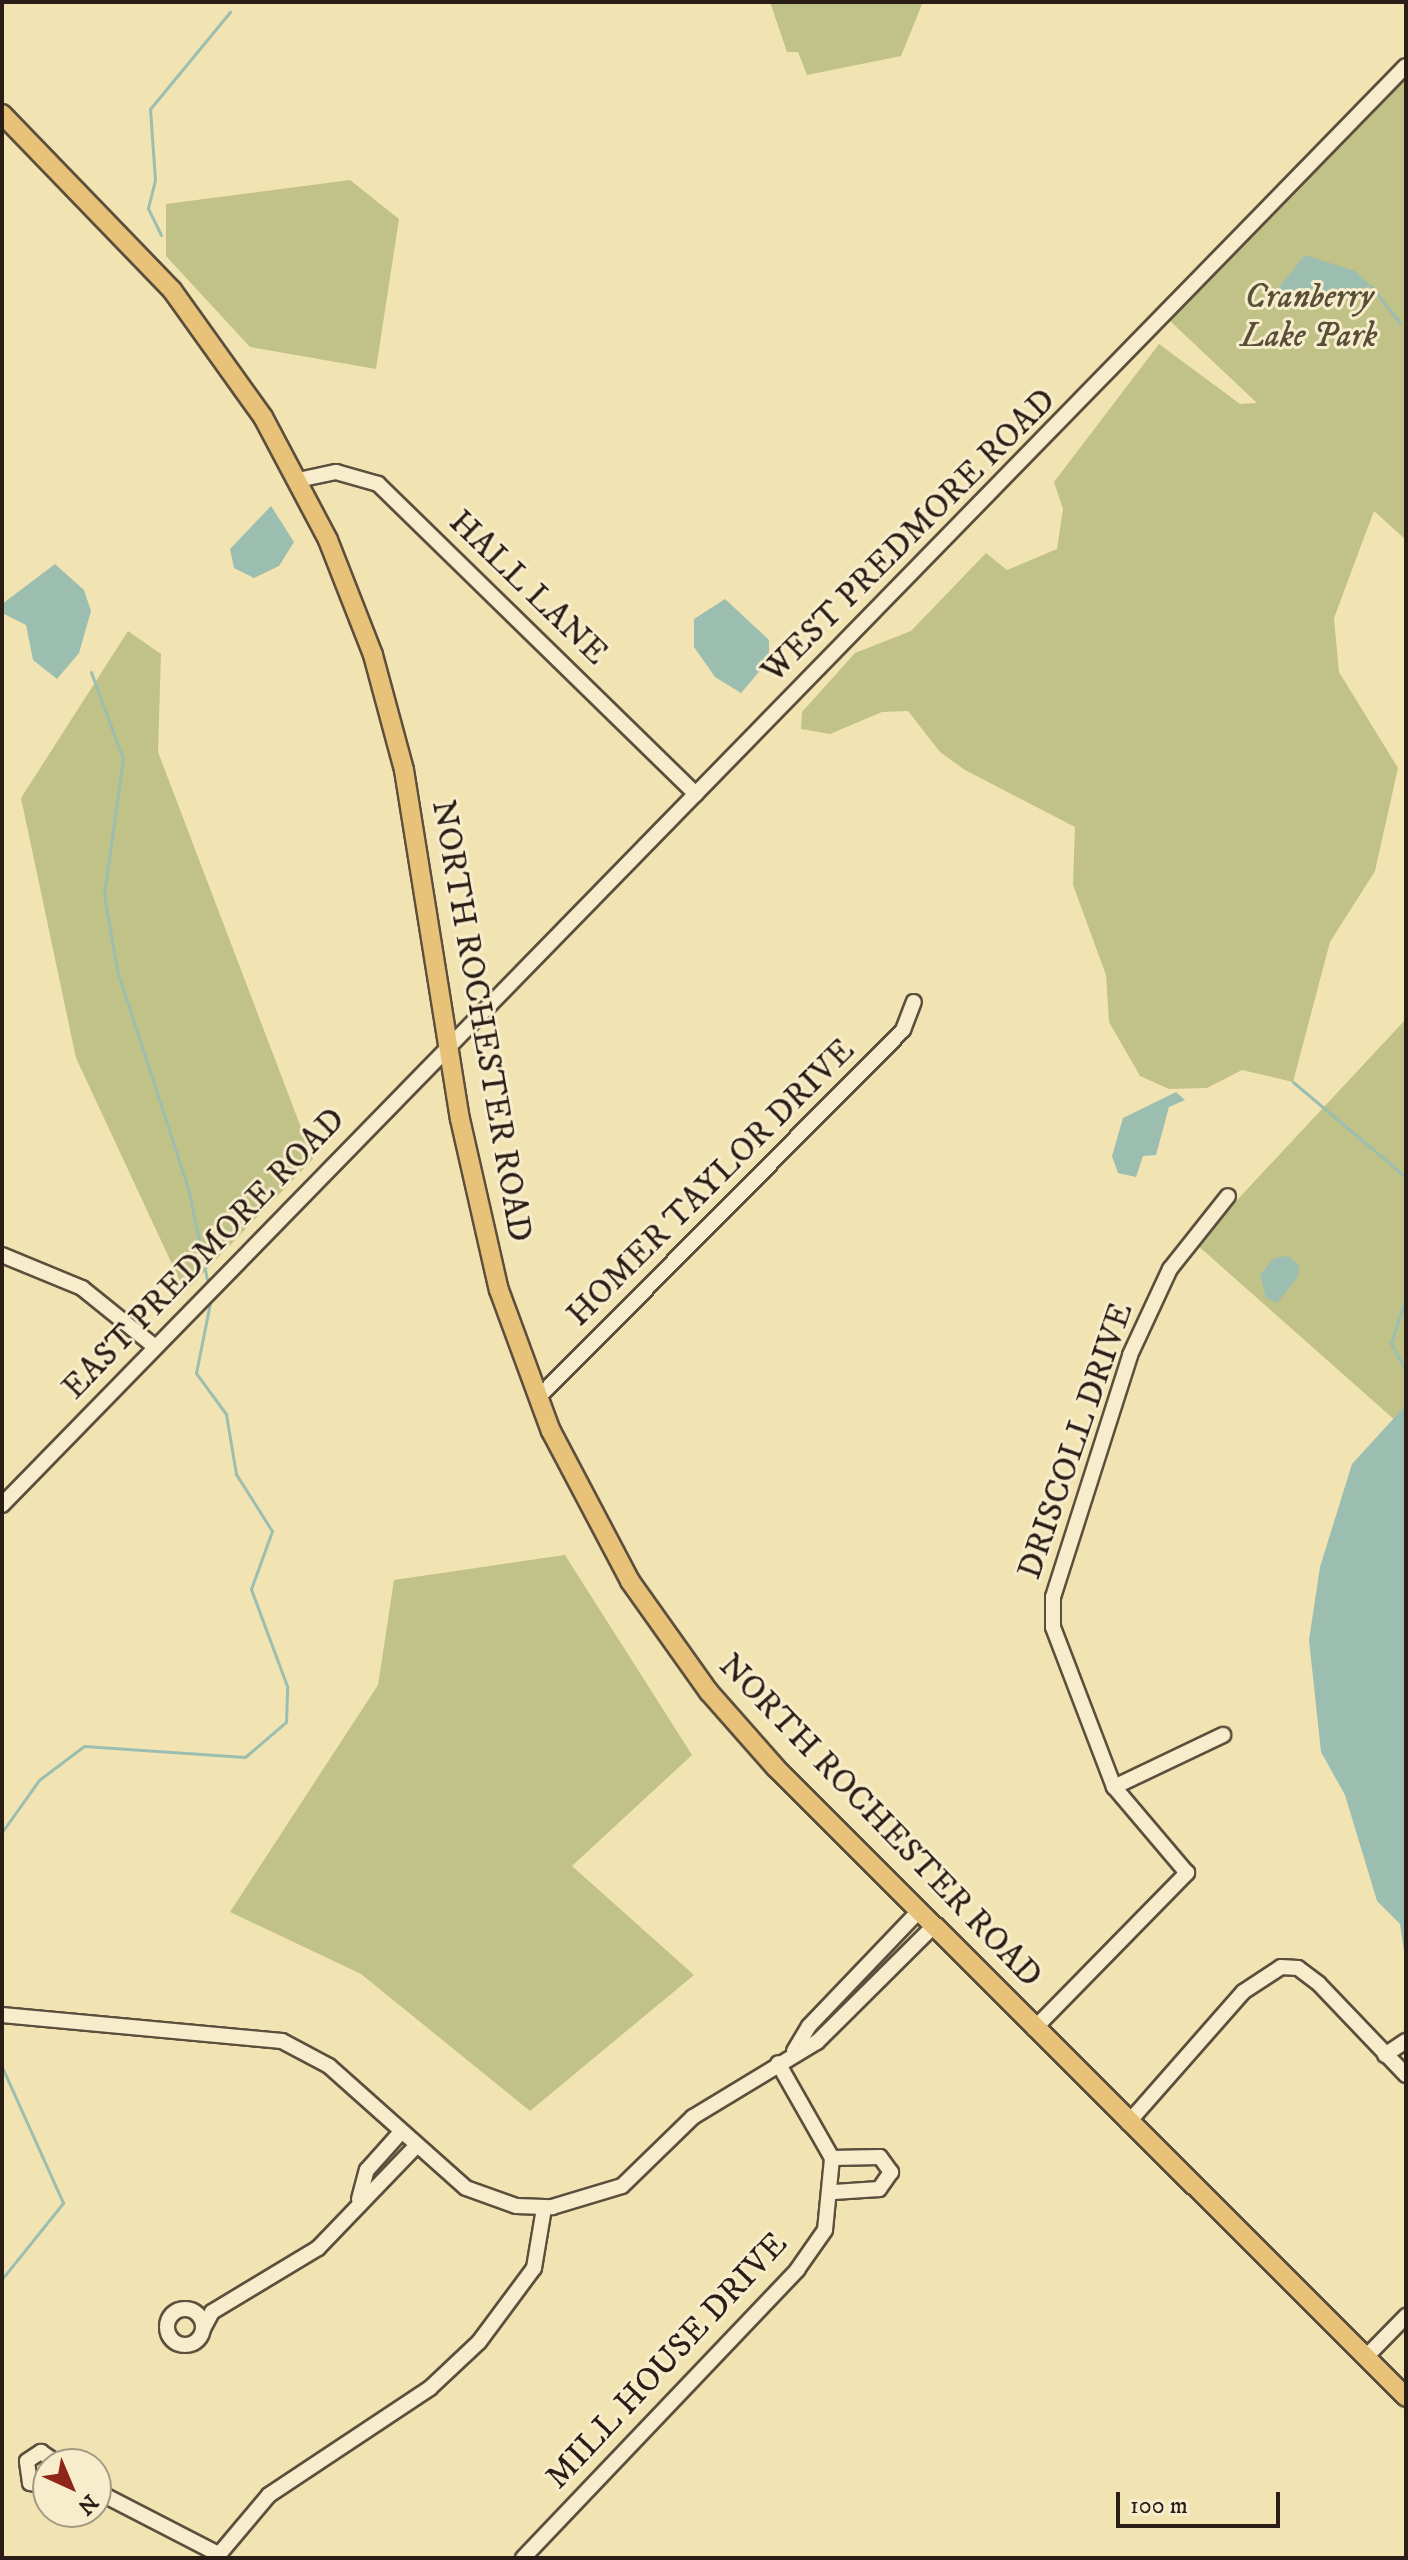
<!DOCTYPE html>
<html>
<head>
<meta charset="utf-8">
<style>
	body { margin:0 }
	#map { position:relative; width:1408px; height:2560px; overflow:hidden; background:#f2e4b2; font-family:"IM FELL DW Pica",serif }
	div>[style] { position:absolute }
	[style*='--x'] { left:calc(var(--x)*1px); top:calc(var(--y)*1px); width:calc(var(--w)*1px); rotate:calc(var(--a)*1deg) }
	.green>* { inset:0; background:#c1c287 }
	.water>* { inset:0; background:#9bbeb0 }
	.stream>* { height:3px; margin:-1.5px; padding:0 1.5px; transform-origin:1.5px; border-radius:1.5px; background:#9bbeb0 }
	.roads { filter:drop-shadow(2px 0 #5c4f3d) drop-shadow(-2px 0 #5c4f3d) drop-shadow(0 2px #5c4f3d) drop-shadow(0 -2px #5c4f3d) }
	.minor>* { height:14px; margin:-7px; padding:0 7px; transform-origin:7px; border-radius:7px; background:#f7edcd }
	.minor>.ring { margin:-7px; padding:0; box-sizing:content-box; background:none; border:14px solid #f7edcd; border-radius:50% }
	.major>* { height:18px; margin:-9px; padding:0 9px; transform-origin:9px; border-radius:9px; background:#e9c279 }
	span { translate:-50% -50%; white-space:nowrap; text-align:center; line-height:1.15; -webkit-text-stroke:6px #f7edcd; paint-order:stroke }
	.park-label { font-size:34px; color:#574f38; font-style:italic }
	.street-label { font-size:34px; color:#2a1d16 }
	.frame { position:absolute; inset:0; border:4px solid #2a1d16; pointer-events:none }
	.north { position:absolute; left:32px; top:2448px; width:80px; height:80px; box-sizing:border-box; background:#f7edcd; border:2px solid #a59a84; border-radius:50%; rotate:136deg; font-size:22px; font-weight:700; line-height:32px; text-align:center; color:#2a1d16 }
	.north::after { content:''; display:block; margin:auto; width:28px; height:36px; background:#8f2418; clip-path:polygon(50% 0,100% 100%,50% 72%,0 100%) }
	.scale { position:absolute; left:1116px; top:2492px; width:164px; height:36px; box-sizing:border-box; border:4px solid #2a1d16; border-top:0; padding-left:10px; font-size:24px; line-height:28px; white-space:nowrap; color:#2a1d16; -webkit-text-stroke:6px #f7edcd; paint-order:stroke }
</style>
</head>
<body>
<div id="map">
	<div class="green">
		<div style="clip-path:polygon(770px 2px,923px 2px,901px 56px,807px 75px,798px 52px,787px 52px)"></div>
		<div style="clip-path:polygon(1406px 73px,1406px 540px,1374px 511px,1334px 618px,1339px 672px,1398px 768px,1375px 871px,1330px 942px,1293px 1082px,1242px 1070px,1207px 1088px,1169px 1089px,1140px 1076px,1109px 1022px,1106px 975px,1073px 885px,1075px 827px,965px 770px,940px 752px,908px 711px,882px 712px,830px 734px,801px 729px,802px 712px,855px 653px,911px 631px,986px 553px,1007px 570px,1057px 549px,1063px 509px,1054px 482px,1159px 344px,1240px 404px,1257px 403px,1170px 321px)"></div>
		<div style="clip-path:polygon(350px 180px,399px 219px,376px 369px,250px 347px,166px 256px,166px 204px)"></div>
		<div style="clip-path:polygon(128px 631px,161px 654px,158px 752px,313px 1159px,185px 1292px,76px 1058px,21px 798px)"></div>
		<div style="clip-path:polygon(1406px 1019px,1406px 1430px,1196px 1244px)"></div>
		<div style="clip-path:polygon(565px 1555px,692px 1755px,572px 1866px,694px 1975px,530px 2111px,361px 1974px,230px 1912px,378px 1685px,394px 1580px)"></div>
	</div>
	<div class="water">
		<div style="clip-path:polygon(1305px 255px,1355px 271px,1371px 286px,1294px 308px,1279px 287px)"></div>
		<div style="clip-path:polygon(271px 506px,294px 542px,279px 566px,254px 578px,234px 568px,230px 549px)"></div>
		<div style="clip-path:polygon(55px 564px,84px 590px,91px 611px,79px 653px,57px 679px,33px 660px,26px 625px,2px 613px,2px 604px)"></div>
		<div style="clip-path:polygon(725px 599px,769px 640px,769px 660px,741px 693px,715px 677px,694px 647px,694px 619px)"></div>
		<div style="clip-path:polygon(1176px 1092px,1185px 1100px,1169px 1107px,1156px 1155px,1143px 1156px,1136px 1177px,1118px 1173px,1112px 1156px,1123px 1118px)"></div>
		<div style="clip-path:polygon(1288px 1256px,1299px 1265px,1298px 1277px,1277px 1303px,1266px 1298px,1260px 1275px,1274px 1258px)"></div>
		<div style="clip-path:polygon(1406px 1405px,1406px 1965px,1400px 1924px,1377px 1901px,1345px 1795px,1321px 1752px,1309px 1640px,1320px 1567px,1352px 1464px)"></div>
	</div>
	<div class="stream">
		<div style="--x:161;--y:235;--w:30;--a:-116"></div>
		<div style="--x:148;--y:208;--w:29;--a:-76"></div>
		<div style="--x:155;--y:180;--w:71;--a:-94"></div>
		<div style="--x:150;--y:109;--w:126;--a:-50.5"></div>
		<div style="--x:1371;--y:286;--w:47;--a:51.9"></div>
		<div style="--x:91;--y:672;--w:93;--a:69.8"></div>
		<div style="--x:123;--y:759;--w:136;--a:98"></div>
		<div style="--x:104;--y:894;--w:77;--a:80.3"></div>
		<div style="--x:117;--y:970;--w:233;--a:72"></div>
		<div style="--x:189;--y:1192;--w:90;--a:78.4"></div>
		<div style="--x:1293;--y:1082;--w:148;--a:40.1"></div>
		<div style="--x:1406;--y:1297;--w:48;--a:108.1"></div>
		<div style="--x:1391;--y:1343;--w:32;--a:62"></div>
		<div style="--x:2;--y:1832;--w:64;--a:-54.6"></div>
		<div style="--x:39;--y:1780;--w:56;--a:-37.1"></div>
		<div style="--x:84;--y:1746;--w:161;--a:3.9"></div>
		<div style="--x:245;--y:1757;--w:54;--a:-40.5"></div>
		<div style="--x:286;--y:1722;--w:36;--a:-88"></div>
		<div style="--x:287;--y:1686;--w:103;--a:-110.4"></div>
		<div style="--x:251;--y:1589;--w:62;--a:-70.1"></div>
		<div style="--x:272;--y:1531;--w:67;--a:-122.3"></div>
		<div style="--x:236;--y:1474;--w:61;--a:-99.5"></div>
		<div style="--x:226;--y:1414;--w:51;--a:-126.2"></div>
		<div style="--x:196;--y:1373;--w:71;--a:-78.7"></div>
		<div style="--x:2;--y:2067;--w:149;--a:65.8"></div>
		<div style="--x:63;--y:2203;--w:97;--a:128.8"></div>
	</div>
	<div class="roads">
		<div class="minor">
			<div style="--x:298;--y:480;--w:39;--a:-12"></div>
			<div style="--x:336;--y:472;--w:44;--a:15.9"></div>
			<div style="--x:378;--y:484;--w:444;--a:44.3"></div>
			<div style="--x:2;--y:1255;--w:87;--a:22.4"></div>
			<div style="--x:82;--y:1288;--w:94;--a:38.9"></div>
			<div style="--x:538;--y:1398;--w:518;--a:-45.23"></div>
			<div style="--x:903;--y:1030;--w:30;--a:-69"></div>
			<div style="--x:2;--y:1505;--w:2010;--a:-45.71"></div>
			<div style="--x:1114;--y:1787;--w:121;--a:-25.5"></div>
			<div style="--x:2;--y:2015;--w:281;--a:5.3"></div>
			<div style="--x:282;--y:2041;--w:53;--a:28"></div>
			<div style="--x:329;--y:2066;--w:183;--a:41.7"></div>
			<div style="--x:466;--y:2188;--w:53;--a:19.8"></div>
			<div style="--x:516;--y:2206;--w:36;--a:2"></div>
			<div style="--x:552;--y:2207;--w:73;--a:-16.7"></div>
			<div style="--x:622;--y:2186;--w:99;--a:-44.2"></div>
			<div style="--x:693;--y:2117;--w:145;--a:-31.2"></div>
			<div style="--x:817;--y:2042;--w:163;--a:-44.8"></div>
			<div style="--x:1034;--y:2029;--w:219;--a:-45.6"></div>
			<div style="--x:1187;--y:1873;--w:113;--a:-130.3"></div>
			<div style="--x:1114;--y:1787;--w:171;--a:-110.9"></div>
			<div style="--x:1053;--y:1627;--w:30;--a:-90"></div>
			<div style="--x:1053;--y:1597;--w:254;--a:-72.3"></div>
			<div style="--x:1130;--y:1355;--w:95;--a:-65.1"></div>
			<div style="--x:1170;--y:1269;--w:93;--a:-51.5"></div>
			<div style="--x:794;--y:2051;--w:29;--a:-59"></div>
			<div style="--x:809;--y:2026;--w:158;--a:-46.3"></div>
			<div style="--x:1385;--y:2055;--w:25;--a:-34"></div>
			<div style="--x:1128;--y:2123;--w:174;--a:-48.7"></div>
			<div style="--x:1243;--y:1992;--w:45;--a:-33.3"></div>
			<div style="--x:1281;--y:1967;--w:17;--a:3"></div>
			<div style="--x:1298;--y:1968;--w:26;--a:37"></div>
			<div style="--x:1319;--y:1984;--w:126;--a:46.3"></div>
			<div style="--x:832;--y:2158;--w:48;--a:-1.2"></div>
			<div style="--x:880;--y:2157;--w:19;--a:54"></div>
			<div style="--x:891;--y:2172;--w:21;--a:125"></div>
			<div style="--x:879;--y:2189;--w:45;--a:176.2"></div>
			<div style="--x:359;--y:2199;--w:30;--a:-75"></div>
			<div style="--x:367;--y:2170;--w:51;--a:-48.2"></div>
			<div class="ring" style="left:167px;top:2309px;width:22px;height:22px"></div>
			<div style="--x:203;--y:2329;--w:19;--a:-62"></div>
			<div style="--x:212;--y:2312;--w:124;--a:-31.1"></div>
			<div style="--x:318;--y:2248;--w:141;--a:-46.1"></div>
			<div style="--x:1365;--y:2358;--w:59;--a:-45.7"></div>
			<div style="--x:48;--y:2486;--w:18;--a:-171"></div>
			<div style="--x:30;--y:2483;--w:22;--a:-98"></div>
			<div style="--x:27;--y:2461;--w:17;--a:-33"></div>
			<div style="--x:41;--y:2452;--w:22;--a:34"></div>
			<div style="--x:96;--y:2491;--w:137;--a:27.3"></div>
			<div style="--x:216;--y:2558;--w:82;--a:-49.9"></div>
			<div style="--x:269;--y:2495;--w:193;--a:-33.6"></div>
			<div style="--x:430;--y:2388;--w:67;--a:-43.2"></div>
			<div style="--x:479;--y:2342;--w:92;--a:-53.4"></div>
			<div style="--x:534;--y:2268;--w:61;--a:-80.5"></div>
			<div style="--x:523;--y:2558;--w:398;--a:-46.4"></div>
			<div style="--x:797;--y:2270;--w:49;--a:-55"></div>
			<div style="--x:825;--y:2230;--w:72;--a:-84.4"></div>
			<div style="--x:832;--y:2158;--w:109;--a:-119.6"></div>
		</div>
		<div class="major">
			<div style="--x:2;--y:114;--w:245;--a:46"></div>
			<div style="--x:172;--y:290;--w:156;--a:54.4"></div>
			<div style="--x:263;--y:417;--w:139;--a:62.1"></div>
			<div style="--x:328;--y:540;--w:123;--a:68.6"></div>
			<div style="--x:373;--y:655;--w:119;--a:74.9"></div>
			<div style="--x:404;--y:770;--w:353;--a:80.9"></div>
			<div style="--x:460;--y:1119;--w:175;--a:77.2"></div>
			<div style="--x:499;--y:1290;--w:150;--a:69.8"></div>
			<div style="--x:551;--y:1431;--w:170;--a:62.2"></div>
			<div style="--x:630;--y:1581;--w:136;--a:54.6"></div>
			<div style="--x:709;--y:1692;--w:101;--a:48.6"></div>
			<div style="--x:776;--y:1768;--w:890;--a:44.95"></div>
		</div>
	</div>
	<div class="park-label">
		<span style="left:1309px;top:317px">Cranberry<br>Lake Park</span>
	</div>
	<div class="street-label">
		<span style="left:909px;top:536px;rotate:-45deg">WEST PREDMORE ROAD</span>
		<span style="left:528px;top:588px;rotate:44deg">HALL LANE</span>
		<span style="left:481px;top:1021px;rotate:80deg">NORTH ROCHESTER ROAD</span>
		<span style="left:711px;top:1183px;rotate:-45deg">HOMER TAYLOR DRIVE</span>
		<span style="left:204px;top:1254px;rotate:-46deg">EAST PREDMORE ROAD</span>
		<span style="left:1076px;top:1441px;rotate:-71deg">DRISCOLL DRIVE</span>
		<span style="left:880px;top:1821px;rotate:46deg">NORTH ROCHESTER ROAD</span>
		<span style="left:667px;top:2361px;rotate:-47deg">MILL HOUSE DRIVE</span>
	</div>
	<div class="frame"></div>
	<div class="north">N</div>
	<div class="scale">100 m</div>
</div>
</body>
</html>
